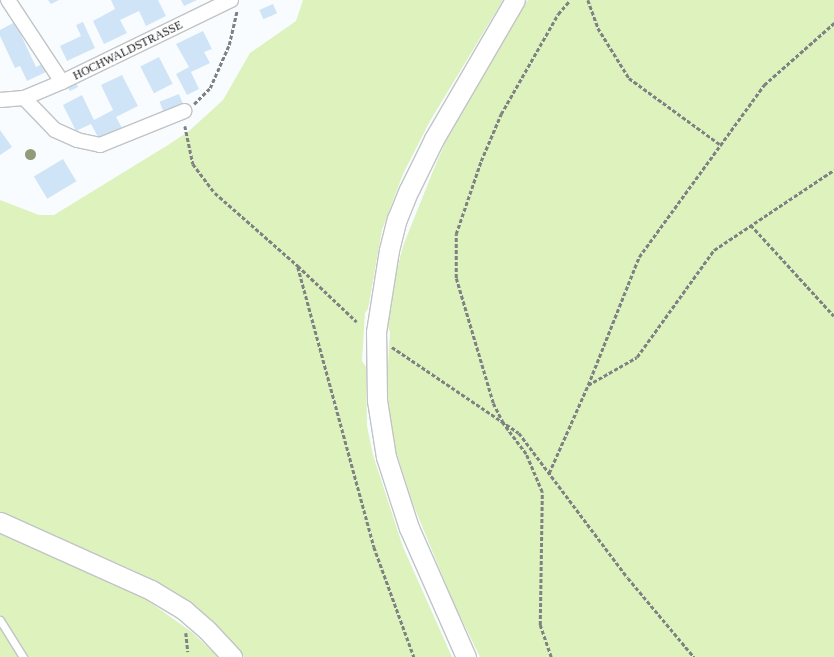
<!DOCTYPE html>
<html>
<head>
<meta charset="utf-8">
<style>
	body { margin:0 }
	#map { position:relative; width:834px; height:657px; overflow:hidden; background:#f9fcfe; font-family:"Times New Roman",serif }
	div>[style] { position:absolute }
	[style*='--x'] { left:calc(var(--x)*1px); top:calc(var(--y)*1px); width:calc(var(--w)*1px); rotate:calc(var(--a)*1deg) }
	.green>* { inset:0; background:#ddf2bd }
	.building>* { inset:0; background:#cfe4f6; transform-origin:0 0 }
	.path>* { height:2.5px; margin-top:-1.25px; transform-origin:0; background:repeating-linear-gradient(90deg,#7f8183 0 4px,transparent 0 6px) }
	.roads { filter:drop-shadow(1px 0 #c1c4c6) drop-shadow(-1px 0 #c1c4c6) drop-shadow(0 1px #c1c4c6) drop-shadow(0 -1px #c1c4c6) }
	.lane>* { height:7px; margin:-3.5px; padding:0 3.5px; transform-origin:3.5px; border-radius:3.5px; background:#fff }
	.street>* { height:14px; margin:-7px; padding:0 7px; transform-origin:7px; border-radius:7px; background:#fff }
	.secondary>* { height:19px; margin:-9.5px; padding:0 9.5px; transform-origin:9.5px; border-radius:9.5px; background:#fff }
	.trees>* { width:11px; height:11px; margin:-5.5px; border-radius:50%; background:#8f9b79 }
	span { translate:-50% -50%; white-space:nowrap; text-align:center; line-height:1.15; -webkit-text-stroke:4px #fff; paint-order:stroke }
	.street-label { font-size:12px; color:#191a1b }
</style>
</head>
<body>
<div id="map">
	<div class="green">
		<div style="clip-path:polygon(303px 0,503px 0,430px 121px,403px 174px,382px 230px,368px 309px,365px 313px,362px 361px,366px 367px,367px 426px,373px 455px,403px 547px,452px 657px,244px 657px,208px 617px,174px 594px,135px 571px,0 512px,0 200px,39px 215px,54px 215px,168px 145px,189px 131px,223px 100px,250px 53px,296px 21px)"></div>
		<div style="clip-path:polygon(528px 0,834px 0,834px 657px,480px 657px,454px 604px,413px 504px,394px 445px,385px 374px,388px 366px,390px 332px,387px 325px,389px 301px,403px 246px,435px 166px,446px 141px)"></div>
		<div style="clip-path:polygon(0 534px,140px 595px,193px 633px,218px 657px,0 657px)"></div>
	</div>
	<div class="building">
		<div style="clip-path:polygon(48px 0,59px 0,51px 4px)"></div>
		<div style="clip-path:polygon(111px 0,158px 0,166px 16px,146px 26px,139px 11px,120px 20px,127px 33px,104px 44px,93px 21px,115px 9px)"></div>
		<div style="clip-path:polygon(181px 0,197px 0,184px 6px)"></div>
		<div style="left:273px;top:4px;width:10px;height:15px;rotate:66deg"></div>
		<div style="clip-path:polygon(15px 22px,36px 67px,42px 64px,46px 72px,27px 81px,20px 66px,15px 68px,0 36px,0 30px)"></div>
		<div style="clip-path:polygon(83px 22px,95px 48px,67px 61px,60px 46px,81px 36px,76px 25px)"></div>
		<div style="clip-path:polygon(203px 31px,212px 49px,204px 52px,210px 63px,191px 72px,199px 89px,187px 95px,176px 74px,189px 67px,176px 44px)"></div>
		<div style="left:159px;top:57px;width:30px;height:21px;rotate:63deg"></div>
		<div style="clip-path:polygon(122px 75px,138px 106px,116px 117px,122px 128px,99px 139px,91px 124px,76px 131px,63px 105px,82px 95px,94px 120px,113px 110px,101px 85px)"></div>
		<div style="clip-path:polygon(75px 80px,78px 87px,70px 91px,66px 85px)"></div>
		<div style="left:179px;top:94px;width:11px;height:21px;rotate:68deg"></div>
		<div style="clip-path:polygon(0 130px,12px 147px,0 155px)"></div>
		<div style="left:63px;top:159px;width:26px;height:34px;rotate:59deg"></div>
	</div>
	<div class="path">
		<div style="--x:588;--y:0;--w:30;--a:70"></div>
		<div style="--x:598;--y:28;--w:59;--a:58.2"></div>
		<div style="--x:629;--y:78;--w:114;--a:36.1"></div>
		<div style="--x:194;--y:104;--w:23;--a:-45"></div>
		<div style="--x:210;--y:88;--w:47;--a:-66.2"></div>
		<div style="--x:229;--y:45;--w:35;--a:-77"></div>
		<div style="--x:185;--y:126;--w:39;--a:78"></div>
		<div style="--x:193;--y:164;--w:36;--a:53"></div>
		<div style="--x:215;--y:193;--w:111;--a:41.3"></div>
		<div style="--x:298;--y:266;--w:81;--a:43.5"></div>
		<div style="--x:751;--y:225;--w:123;--a:47.6"></div>
		<div style="--x:298;--y:267;--w:290;--a:74.8"></div>
		<div style="--x:374;--y:547;--w:117;--a:70"></div>
		<div style="--x:392;--y:347;--w:153;--a:34.1"></div>
		<div style="--x:519;--y:433;--w:181;--a:53.1"></div>
		<div style="--x:628;--y:578;--w:103;--a:50.1"></div>
		<div style="--x:588;--y:385;--w:56;--a:-29.7"></div>
		<div style="--x:637;--y:357;--w:132;--a:-54.3"></div>
		<div style="--x:714;--y:250;--w:144;--a:-33.7"></div>
		<div style="--x:549;--y:473;--w:96;--a:-66.1"></div>
		<div style="--x:588;--y:385;--w:138;--a:-68.3"></div>
		<div style="--x:639;--y:257;--w:213;--a:-54"></div>
		<div style="--x:764;--y:85;--w:94;--a:-41.5"></div>
		<div style="--x:186;--y:633;--w:19;--a:84"></div>
		<div style="--x:551;--y:657;--w:34;--a:-109"></div>
		<div style="--x:540;--y:625;--w:133;--a:-89.1"></div>
		<div style="--x:542;--y:492;--w:41;--a:-112.8"></div>
		<div style="--x:526;--y:454;--w:39;--a:-127"></div>
		<div style="--x:503;--y:423;--w:22;--a:-117"></div>
		<div style="--x:493;--y:403;--w:130;--a:-106.5"></div>
		<div style="--x:456;--y:278;--w:44;--a:-90"></div>
		<div style="--x:456;--y:234;--w:77;--a:-71.1"></div>
		<div style="--x:481;--y:161;--w:51;--a:-66.9"></div>
		<div style="--x:501;--y:114;--w:115;--a:-60.3"></div>
		<div style="--x:558;--y:14;--w:18;--a:-49"></div>
	</div>
	<div class="roads">
		<div class="lane">
			<div style="--x:0;--y:620;--w:44;--a:58.1"></div>
		</div>
		<div class="street">
			<div style="--x:8;--y:0;--w:98;--a:56.6"></div>
			<div style="--x:24;--y:98;--w:45;--a:45.9"></div>
			<div style="--x:55;--y:130;--w:24;--a:24"></div>
			<div style="--x:77;--y:140;--w:24;--a:12"></div>
			<div style="--x:100;--y:145;--w:91;--a:-22"></div>
			<div style="--x:0;--y:100;--w:24;--a:-5"></div>
			<div style="--x:24;--y:98;--w:41;--a:-22.8"></div>
			<div style="--x:62;--y:82;--w:188;--a:-25.9"></div>
		</div>
		<div class="secondary">
			<div style="--x:0;--y:522;--w:166;--a:24.2"></div>
			<div style="--x:151;--y:590;--w:39;--a:31"></div>
			<div style="--x:184;--y:610;--w:30;--a:41"></div>
			<div style="--x:207;--y:630;--w:37;--a:47"></div>
			<div style="--x:466;--y:657;--w:141;--a:-113.8"></div>
			<div style="--x:409;--y:528;--w:75;--a:-107.9"></div>
			<div style="--x:386;--y:457;--w:58;--a:-99"></div>
			<div style="--x:377;--y:400;--w:68;--a:-90.8"></div>
			<div style="--x:376;--y:332;--w:83;--a:-81"></div>
			<div style="--x:389;--y:250;--w:32;--a:-76"></div>
			<div style="--x:397;--y:219;--w:31;--a:-68"></div>
			<div style="--x:409;--y:190;--w:57;--a:-63.9"></div>
			<div style="--x:434;--y:139;--w:161;--a:-59.8"></div>
		</div>
	</div>
	<div class="trees">
		<div style="left:30px;top:154px"></div>
	</div>
	<div class="street-label">
		<span style="left:128px;top:51px;rotate:-26deg">HOCHWALDSTRASSE</span>
	</div>
</div>
</body>
</html>
